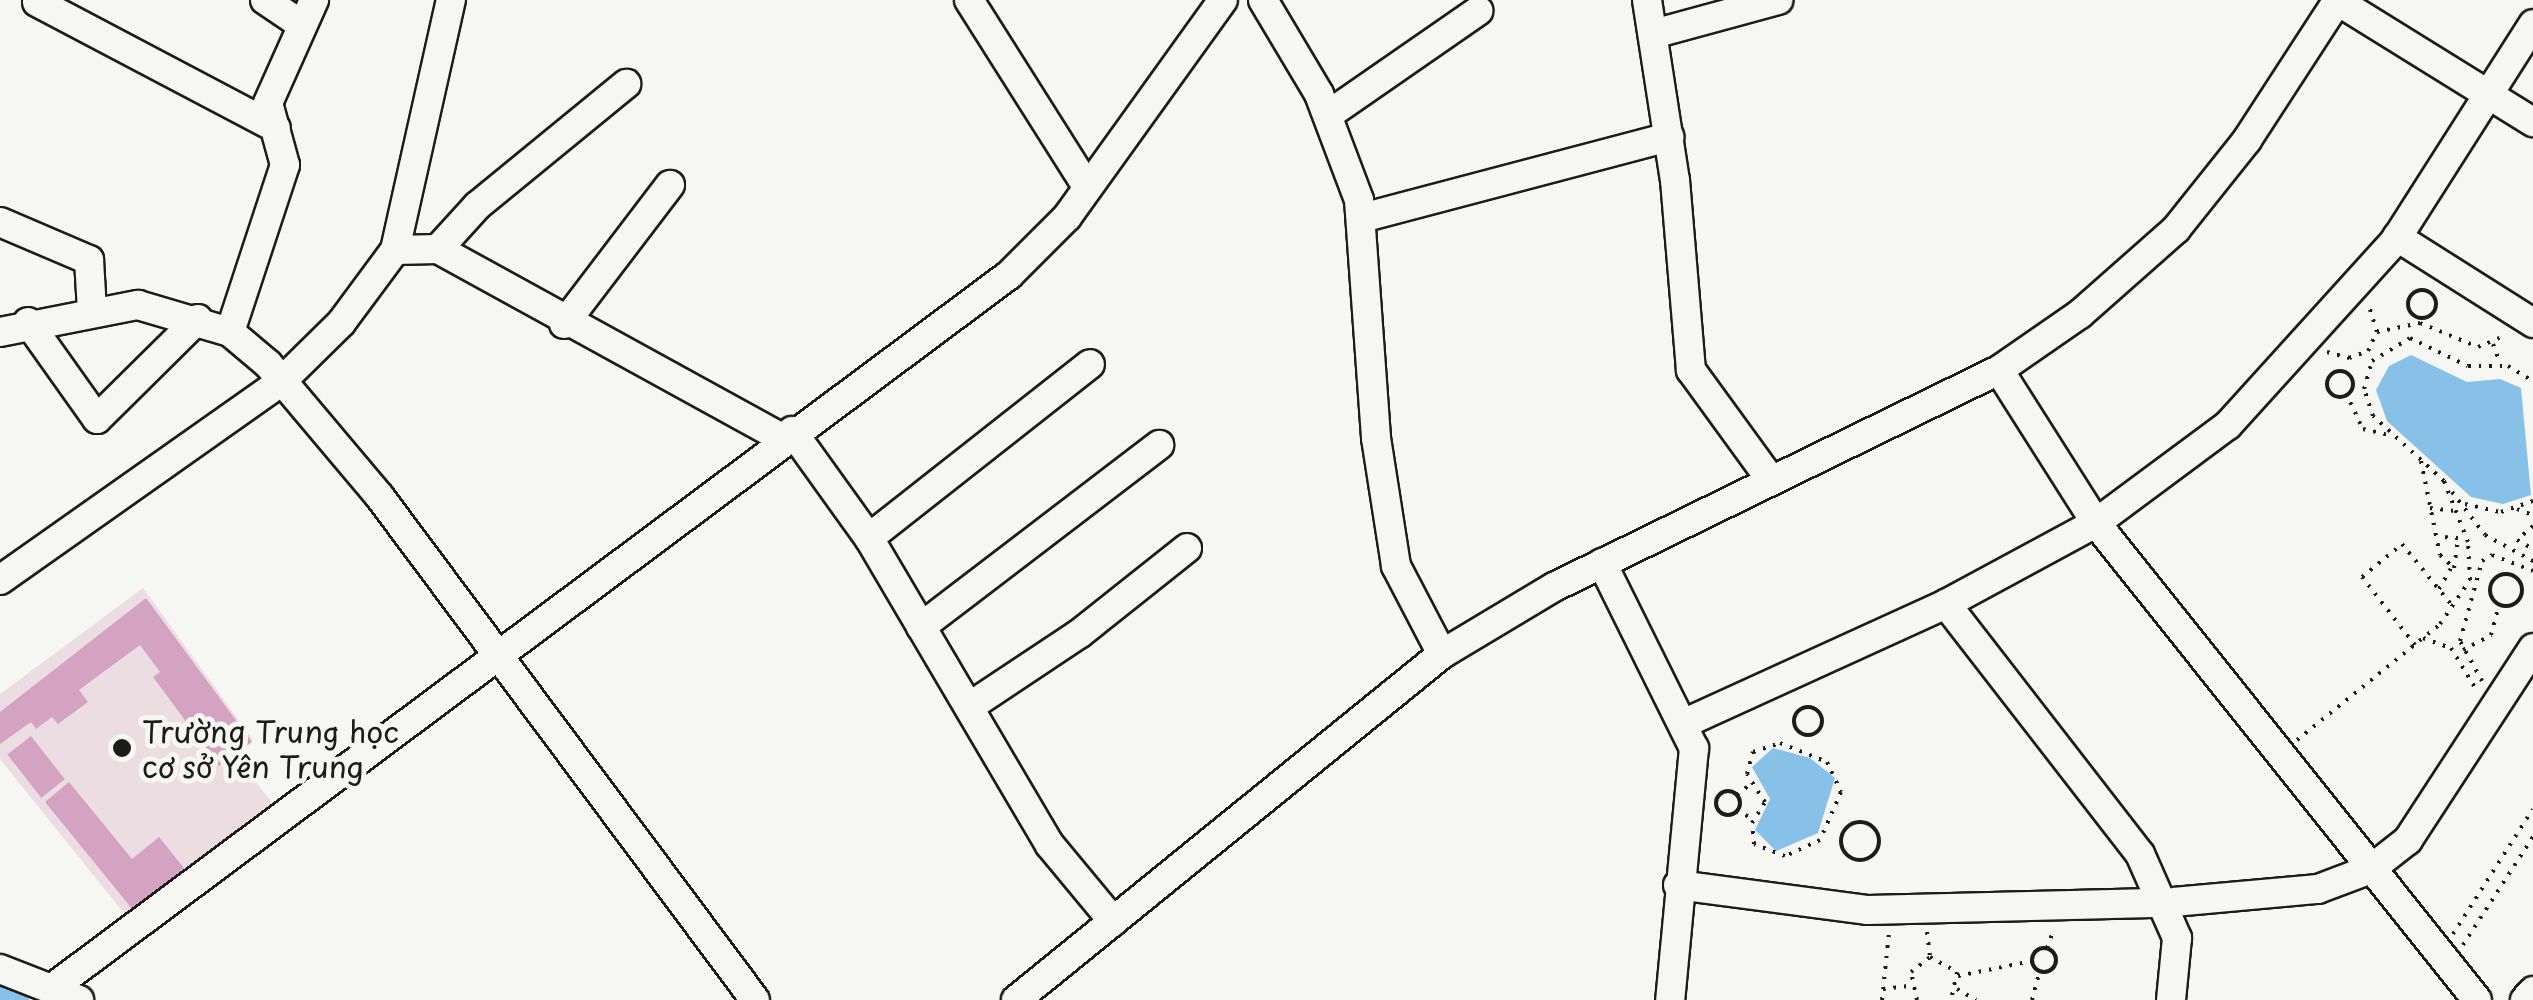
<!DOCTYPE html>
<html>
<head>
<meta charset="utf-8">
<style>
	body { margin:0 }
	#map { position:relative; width:2533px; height:1000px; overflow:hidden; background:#f6f6f2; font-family:"Playpen Sans",sans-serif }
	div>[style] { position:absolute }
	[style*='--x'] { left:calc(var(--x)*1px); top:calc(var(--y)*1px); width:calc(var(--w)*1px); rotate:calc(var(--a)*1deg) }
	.built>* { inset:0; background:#ecdde3 }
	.water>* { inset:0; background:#88c1e7 }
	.canal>* { height:20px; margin:-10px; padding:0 10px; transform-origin:10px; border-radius:10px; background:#88c1e7 }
	.building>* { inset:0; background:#d4a3c1; transform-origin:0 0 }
	.path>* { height:4px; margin-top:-2px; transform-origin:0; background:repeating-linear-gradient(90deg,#1c1c1c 0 2.5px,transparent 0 10.5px) }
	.path>.ring { margin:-2px; padding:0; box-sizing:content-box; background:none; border:4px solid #1c1c1c; border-radius:50% }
	.roads { filter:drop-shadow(2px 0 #1c1c1c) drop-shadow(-2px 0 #1c1c1c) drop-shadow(0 2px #1c1c1c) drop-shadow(0 -2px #1c1c1c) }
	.minor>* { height:28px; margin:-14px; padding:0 14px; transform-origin:14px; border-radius:14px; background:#f6f6f2 }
	.dots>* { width:28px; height:28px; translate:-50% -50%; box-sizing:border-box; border:5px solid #f6f6f2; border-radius:50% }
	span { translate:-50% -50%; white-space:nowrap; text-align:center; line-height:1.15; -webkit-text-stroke:10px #f6f6f2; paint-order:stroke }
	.poi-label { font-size:30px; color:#1c1c1c }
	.left { translate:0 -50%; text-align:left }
</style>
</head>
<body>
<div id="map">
	<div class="built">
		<div style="clip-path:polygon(143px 588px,253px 740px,236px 756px,276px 808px,131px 922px,0 759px,0 694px)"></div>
	</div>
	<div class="water">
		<div style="clip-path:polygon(2411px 355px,2467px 382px,2500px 379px,2521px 388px,2531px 495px,2503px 504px,2471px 497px,2387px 421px,2376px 390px,2389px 366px)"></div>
		<div style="clip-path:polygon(1773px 748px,1810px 758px,1835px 778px,1818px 833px,1776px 851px,1755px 830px,1770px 799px,1752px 767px)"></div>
	</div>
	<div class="canal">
		<div style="--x:0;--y:994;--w:20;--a:18"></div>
	</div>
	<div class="building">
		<div style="clip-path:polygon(146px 598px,252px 742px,219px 766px,153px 677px,160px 672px,140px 645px,79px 690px,88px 702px,58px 724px,52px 717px,36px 729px,31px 722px,0 744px,0 712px)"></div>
		<div style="left:31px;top:736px;width:55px;height:30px;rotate:52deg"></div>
		<div style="clip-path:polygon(69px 782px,132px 859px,159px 837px,184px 868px,133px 910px,45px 802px)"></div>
	</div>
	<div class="path">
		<div class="ring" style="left:2408px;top:290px;width:24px;height:24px"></div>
		<div style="--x:2377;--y:332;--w:44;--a:-11.8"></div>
		<div style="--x:2420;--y:323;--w:63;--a:22.5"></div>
		<div style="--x:2478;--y:347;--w:30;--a:-23"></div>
		<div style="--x:2493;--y:344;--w:20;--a:70"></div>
		<div style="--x:2327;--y:352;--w:23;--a:15"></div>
		<div style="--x:2349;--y:358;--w:20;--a:-20"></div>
		<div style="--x:2368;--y:351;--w:21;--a:-65"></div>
		<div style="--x:2377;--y:332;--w:30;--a:-107"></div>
		<div class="ring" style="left:2327px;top:371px;width:22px;height:22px"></div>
		<div style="--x:2346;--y:393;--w:40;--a:65"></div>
		<div style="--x:2363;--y:429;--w:26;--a:13"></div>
		<div style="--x:2421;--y:461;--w:96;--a:78.6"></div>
		<div style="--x:2440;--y:555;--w:19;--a:43"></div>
		<div style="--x:2454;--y:568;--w:30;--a:-82"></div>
		<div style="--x:2458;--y:538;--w:16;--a:-176"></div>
		<div style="--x:2452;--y:492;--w:54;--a:52.5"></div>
		<div style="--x:2485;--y:535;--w:55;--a:28.4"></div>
		<div style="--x:2465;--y:504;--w:37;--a:13"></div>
		<div style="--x:2501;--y:512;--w:34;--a:-19"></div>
		<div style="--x:2430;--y:508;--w:25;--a:7"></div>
		<div style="--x:2517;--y:509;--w:17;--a:21"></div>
		<div style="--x:2533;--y:526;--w:21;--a:139"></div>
		<div style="--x:2517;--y:540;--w:18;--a:29"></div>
		<div class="ring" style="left:2490px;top:574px;width:28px;height:28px"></div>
		<div style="--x:2439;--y:589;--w:24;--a:-60"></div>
		<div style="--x:2423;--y:638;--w:30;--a:20"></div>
		<div style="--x:2451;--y:648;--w:50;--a:58.8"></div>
		<div style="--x:2415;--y:645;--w:86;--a:-127.9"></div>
		<div style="--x:2362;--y:577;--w:52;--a:-39.5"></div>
		<div style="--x:2402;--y:544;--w:77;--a:50.8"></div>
		<div style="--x:2463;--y:650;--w:32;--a:-28"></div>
		<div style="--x:2491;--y:635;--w:31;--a:-75"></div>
		<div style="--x:2482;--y:681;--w:46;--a:-118.8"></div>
		<div style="--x:2460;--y:641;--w:83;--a:-74.6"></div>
		<div style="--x:2482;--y:561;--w:12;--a:-31"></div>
		<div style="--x:2492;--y:555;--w:44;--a:21.3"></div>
		<div class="ring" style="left:1794px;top:707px;width:24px;height:24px"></div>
		<div style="--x:2297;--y:740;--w:184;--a:-39"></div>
		<div style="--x:2440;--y:624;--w:53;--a:-55.7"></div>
		<div style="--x:2470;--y:580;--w:38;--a:-93"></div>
		<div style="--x:2468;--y:542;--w:66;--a:-111.5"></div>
		<div style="--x:2444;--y:481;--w:96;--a:-137.5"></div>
		<div style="--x:2373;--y:416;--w:28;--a:-108"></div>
		<div style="--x:2364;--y:389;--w:29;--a:-74"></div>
		<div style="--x:2372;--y:361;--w:44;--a:-31.2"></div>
		<div style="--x:2410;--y:338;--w:64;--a:25.8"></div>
		<div style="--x:2468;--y:366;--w:40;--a:0"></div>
		<div style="--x:2508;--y:366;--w:29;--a:31"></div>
		<div style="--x:1780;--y:743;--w:51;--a:22"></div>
		<div style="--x:1827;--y:762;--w:33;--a:65"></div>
		<div style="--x:1841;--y:792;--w:52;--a:113.6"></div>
		<div style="--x:1820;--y:840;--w:38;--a:155"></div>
		<div style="--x:1785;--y:856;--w:33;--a:-159"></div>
		<div style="--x:1754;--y:844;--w:21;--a:-95"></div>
		<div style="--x:1752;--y:823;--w:25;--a:-58"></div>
		<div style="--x:1765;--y:802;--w:33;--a:-123"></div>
		<div style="--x:1747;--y:774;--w:23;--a:-75"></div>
		<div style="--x:1753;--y:752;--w:28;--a:-18"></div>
		<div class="ring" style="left:1716px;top:791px;width:20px;height:20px"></div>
		<div style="--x:1737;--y:795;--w:19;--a:-39"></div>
		<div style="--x:1736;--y:811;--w:20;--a:24"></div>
		<div class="ring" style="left:1841px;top:822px;width:34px;height:34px"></div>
		<div style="--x:1927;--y:932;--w:25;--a:83"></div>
		<div style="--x:2453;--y:934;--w:148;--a:-57.4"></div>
		<div style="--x:2463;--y:945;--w:129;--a:-57.1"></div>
		<div class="ring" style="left:2032px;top:948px;width:20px;height:20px"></div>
		<div style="--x:2047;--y:948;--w:20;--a:-70"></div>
		<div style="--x:1958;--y:976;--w:76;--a:-11.5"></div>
		<div style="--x:1883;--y:989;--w:25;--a:-7"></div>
		<div style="--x:1957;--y:989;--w:22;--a:30"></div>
		<div style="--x:1882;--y:1000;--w:68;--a:-84.1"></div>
		<div style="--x:1917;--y:1000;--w:29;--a:-102"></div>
		<div style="--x:1911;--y:972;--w:24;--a:-38"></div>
		<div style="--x:1930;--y:957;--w:31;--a:29"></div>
		<div style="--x:1957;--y:972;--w:29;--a:102"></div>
		<div style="--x:2032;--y:1000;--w:30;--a:-75"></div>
	</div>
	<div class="roads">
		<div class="minor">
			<div style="--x:265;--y:0;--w:45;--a:34"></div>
			<div style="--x:969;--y:0;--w:221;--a:57.7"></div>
			<div style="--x:1263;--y:0;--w:109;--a:59.2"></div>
			<div style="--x:1319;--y:94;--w:113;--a:69.3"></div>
			<div style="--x:1359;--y:200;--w:239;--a:85.9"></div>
			<div style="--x:1376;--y:438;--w:130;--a:81.1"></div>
			<div style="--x:1396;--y:566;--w:99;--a:62.4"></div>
			<div style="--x:1647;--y:0;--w:182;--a:81.2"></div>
			<div style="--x:1675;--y:180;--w:191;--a:85.2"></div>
			<div style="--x:1691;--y:370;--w:136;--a:54"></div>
			<div style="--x:2336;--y:0;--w:232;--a:31.8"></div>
			<div style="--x:37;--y:2;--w:270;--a:27.8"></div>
			<div style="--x:1653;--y:34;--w:130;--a:-15.2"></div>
			<div style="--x:1328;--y:115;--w:183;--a:-34.7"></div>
			<div style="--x:1362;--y:218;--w:318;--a:-14.8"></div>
			<div style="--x:0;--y:222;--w:97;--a:23.1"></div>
			<div style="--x:89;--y:260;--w:50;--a:86.6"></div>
			<div style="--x:2397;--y:237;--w:161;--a:32.3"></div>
			<div style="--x:438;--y:249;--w:58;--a:-47.8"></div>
			<div style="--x:477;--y:206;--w:193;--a:-39.3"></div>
			<div style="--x:395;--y:250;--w:256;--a:-77.4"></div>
			<div style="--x:28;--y:322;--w:119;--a:54.6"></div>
			<div style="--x:97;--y:419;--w:142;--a:-44.7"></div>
			<div style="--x:564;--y:324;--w:175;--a:-52.7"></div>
			<div style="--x:0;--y:332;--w:141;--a:-11.1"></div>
			<div style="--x:138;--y:305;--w:96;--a:16.4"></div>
			<div style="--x:230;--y:332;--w:50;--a:40.1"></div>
			<div style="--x:268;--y:364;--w:174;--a:49.9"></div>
			<div style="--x:380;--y:497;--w:627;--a:53.29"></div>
			<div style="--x:230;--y:332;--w:176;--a:-71.8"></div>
			<div style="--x:285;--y:165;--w:64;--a:-105.3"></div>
			<div style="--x:268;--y:103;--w:113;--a:-65.9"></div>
			<div style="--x:1999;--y:370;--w:181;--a:57.6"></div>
			<div style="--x:2096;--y:523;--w:610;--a:51.38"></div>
			<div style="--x:792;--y:431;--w:132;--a:54.3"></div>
			<div style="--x:869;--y:538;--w:356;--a:59.5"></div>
			<div style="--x:1050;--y:845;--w:99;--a:50.3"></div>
			<div style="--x:869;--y:538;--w:281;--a:-38.2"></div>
			<div style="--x:1602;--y:563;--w:207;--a:63.6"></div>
			<div style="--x:1694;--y:748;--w:253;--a:95.4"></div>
			<div style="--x:0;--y:580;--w:345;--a:-35.2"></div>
			<div style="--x:282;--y:381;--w:83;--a:-44.5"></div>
			<div style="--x:341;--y:323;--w:91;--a:-53.5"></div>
			<div style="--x:395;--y:250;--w:43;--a:-1.3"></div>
			<div style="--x:438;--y:249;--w:393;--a:28.8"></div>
			<div style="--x:1946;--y:604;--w:316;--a:52.2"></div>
			<div style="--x:2140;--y:854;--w:92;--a:66.2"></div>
			<div style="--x:2177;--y:938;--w:62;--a:95.5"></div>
			<div style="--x:921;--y:627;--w:300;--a:-37.4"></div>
			<div style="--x:969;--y:707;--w:132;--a:-33.6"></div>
			<div style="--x:1079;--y:634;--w:138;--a:-38.5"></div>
			<div style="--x:1683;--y:724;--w:289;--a:-24.5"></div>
			<div style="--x:1946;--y:604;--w:170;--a:-28.4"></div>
			<div style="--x:2096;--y:523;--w:164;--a:-36.6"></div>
			<div style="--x:2228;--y:425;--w:248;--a:-47.8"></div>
			<div style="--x:2395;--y:241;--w:257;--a:-57.5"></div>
			<div style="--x:1678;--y:885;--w:192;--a:7.5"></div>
			<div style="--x:1868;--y:910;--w:295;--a:-1.4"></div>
			<div style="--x:2163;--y:903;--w:156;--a:-5.2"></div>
			<div style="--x:2318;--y:889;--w:57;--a:-20.7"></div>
			<div style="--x:2371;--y:869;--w:47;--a:-38.1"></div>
			<div style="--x:2408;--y:840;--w:229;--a:-56.9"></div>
			<div style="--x:0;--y:969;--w:85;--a:21.4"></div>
			<div style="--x:55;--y:986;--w:1190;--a:-36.7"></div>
			<div style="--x:1009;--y:275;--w:82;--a:-45"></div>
			<div style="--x:1067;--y:217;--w:267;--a:-54.3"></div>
			<div style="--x:1016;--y:1000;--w:549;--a:-39.08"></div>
			<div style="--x:1442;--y:654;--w:131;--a:-30.9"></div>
			<div style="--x:1554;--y:587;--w:495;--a:-26"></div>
			<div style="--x:1999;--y:370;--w:98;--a:-34.7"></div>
			<div style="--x:2080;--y:314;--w:128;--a:-41.5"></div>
			<div style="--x:2176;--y:229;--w:114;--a:-51.4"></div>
			<div style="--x:2247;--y:140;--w:167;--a:-57"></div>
			<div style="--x:2525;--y:1000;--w:12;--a:-48"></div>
		</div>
	</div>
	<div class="dots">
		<div style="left:122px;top:748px;background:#1c1c1c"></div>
	</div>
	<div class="poi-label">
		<span class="left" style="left:142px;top:748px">Trường Trung học<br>cơ sở Yên Trung</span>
	</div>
</div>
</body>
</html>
